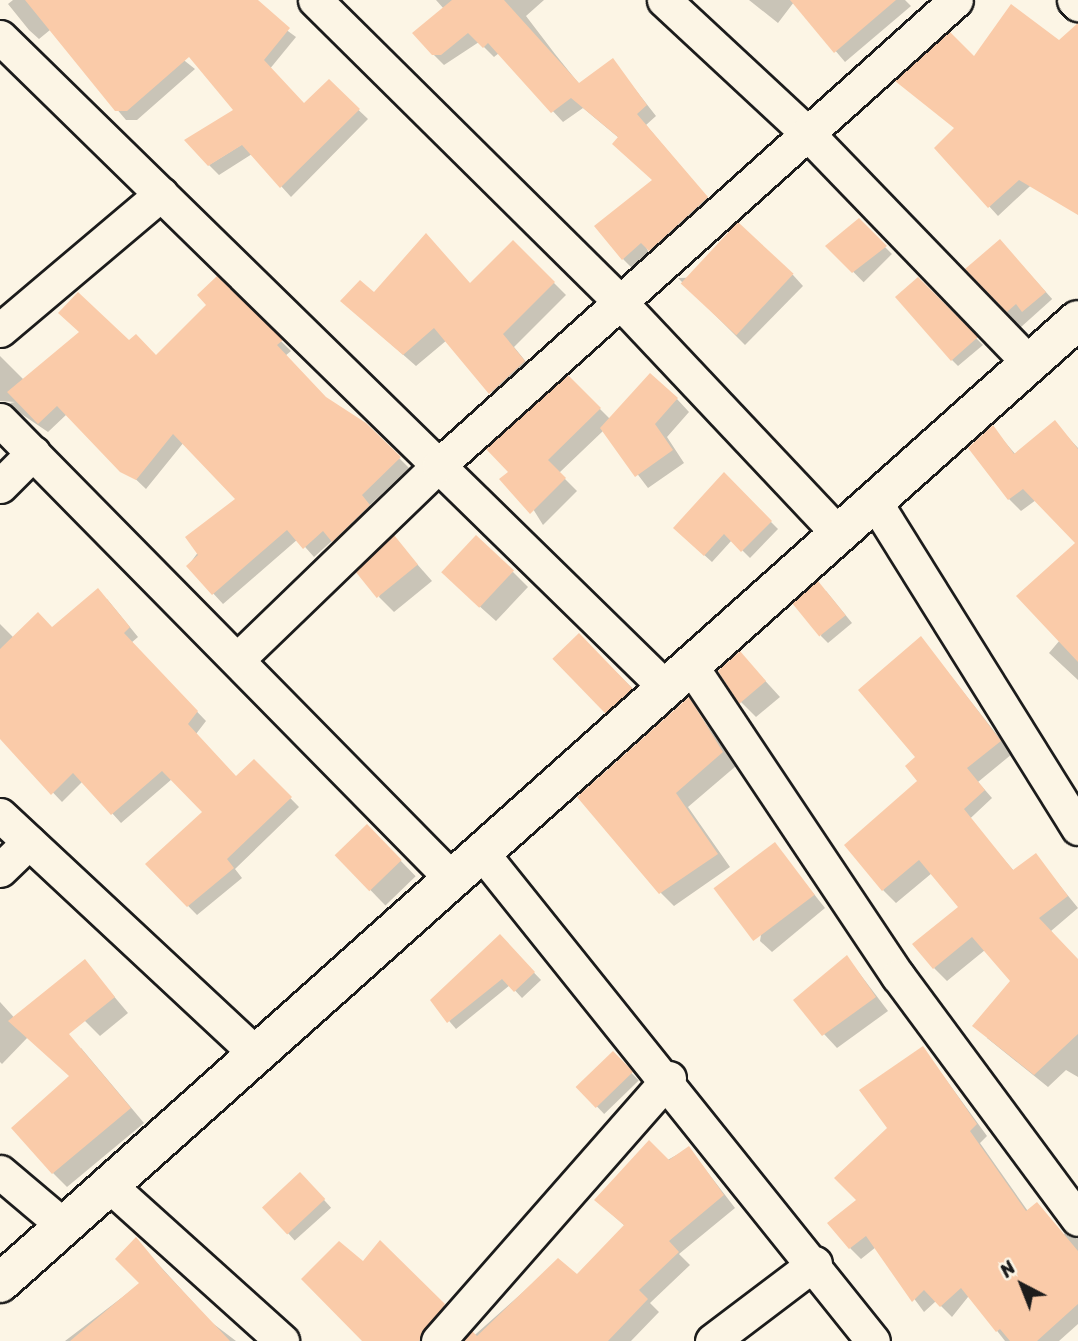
<!DOCTYPE html>
<html>
<head>
<meta charset="utf-8">
<style>
	body { margin:0 }
	#map { position:relative; width:1078px; height:1341px; overflow:hidden; background:#fcf5e5; font-family:Sriracha,sans-serif }
	div>[style] { position:absolute }
	[style*='--x'] { left:calc(var(--x)*1px); top:calc(var(--y)*1px); width:calc(var(--w)*1px); rotate:calc(var(--a)*1deg) }
	.shadow>* { inset:0; background:#0003; transform-origin:0 0 }
	.building>* { inset:0; background:#facba9; transform-origin:0 0 }
	.roads { filter:drop-shadow(2px 0 #1c1c1c) drop-shadow(-2px 0 #1c1c1c) drop-shadow(0 2px #1c1c1c) drop-shadow(0 -2px #1c1c1c) }
	.minor>* { height:33px; margin:-16.5px; padding:0 16.5px; transform-origin:16.5px; border-radius:16.5px; background:#fcf5e5 }
	.tertiary>* { height:38px; margin:-19px; padding:0 19px; transform-origin:19px; border-radius:19px; background:#fcf5e5 }
	span { translate:-50% -50%; white-space:nowrap; text-align:center; line-height:1.15; -webkit-text-stroke:5px #fcf5e5; paint-order:stroke }
	.north { position:absolute; left:987px; top:1250px; width:70px; height:70px; -webkit-text-stroke:5px #fcf5e5; paint-order:stroke; rotate:318deg; font-size:19px; font-weight:700; line-height:28px; text-align:center; color:#1c1c1c }
	.north::after { content:''; display:block; margin:auto; width:24px; height:32px; background:#1c1c1c; clip-path:polygon(50% 0,100% 100%,50% 72%,0 100%) }
</style>
</head>
<body>
<div id="map">
	<div class="shadow">
		<div style="clip-path:polygon(13px 0,108px 0,195px 69px,137px 120px,126px 120px,50px 30px,39px 39px,29px 30px,8px 4px)"></div>
		<div style="clip-path:polygon(180px 0,246px 0,296px 37px,255px 87px)"></div>
		<div style="clip-path:polygon(436px 0,544px 0,526px 16px,555px 54px,580px 85px,613px 61px,656px 116px,646px 125px,717px 209px,660px 260px,644px 243px,650px 255px,633px 269px,623px 259px,654px 181px,619px 138px,583px 108px,563px 122px,499px 53px,494px 57px,479px 42px,444px 65px,433px 54px,444px 9px)"></div>
		<div style="clip-path:polygon(749px 0,905px 0,911px 6px,845px 62px,794px 2px,778px 23px)"></div>
		<div style="clip-path:polygon(1078px 56px,1078px 127px,1043px 174px,998px 216px,936px 148px,956px 129px,974px 58px)"></div>
		<div style="clip-path:polygon(329px 82px,368px 119px,291px 197px,252px 154px,219px 175px,209px 165px,304px 106px)"></div>
		<div style="left:858px;top:220px;width:48px;height:40px;rotate:45deg"></div>
		<div style="left:1000px;top:241px;width:78px;height:43px;rotate:48deg"></div>
		<div style="clip-path:polygon(513px 242px,566px 295px,514px 347px,536px 374px,503px 405px,447px 340px,416px 366px,342px 301px,471px 284px)"></div>
		<div style="clip-path:polygon(793px 275px,803px 286px,745px 345px,678px 278px)"></div>
		<div style="clip-path:polygon(217px 278px,291px 351px,285px 356px,326px 399px,365px 424px,409px 468px,370px 505px,378px 516px,343px 550px,333px 540px,314px 557px,298px 539px,223px 604px,188px 566px,237px 499px,184px 442px,146px 489px,67px 414px,48px 432px,17px 411px,0 414px,0 405px,15px 402px,0 401px,0 356px,28px 384px,129px 342px,156px 357px,208px 305px)"></div>
		<div style="clip-path:polygon(918px 280px,983px 345px,958px 366px,951px 359px)"></div>
		<div style="clip-path:polygon(568px 377px,610px 419px,677px 399px,689px 412px,667px 437px,684px 463px,648px 488px,604px 430px,559px 473px,577px 491px,543px 525px,510px 472px)"></div>
		<div style="clip-path:polygon(1055px 423px,1078px 448px,1078px 680px,1049px 653px,1060px 640px,1077px 543px,1036px 500px,1021px 511px,1009px 499px,993px 428px,1016px 455px)"></div>
		<div style="clip-path:polygon(724px 475px,778px 529px,750px 558px,732px 540px,712px 562px,682px 535px)"></div>
		<div style="clip-path:polygon(394px 538px,432px 581px,394px 612px,379px 597px)"></div>
		<div style="clip-path:polygon(513px 572px,528px 587px,496px 621px,458px 587px)"></div>
		<div style="clip-path:polygon(826px 591px,852px 623px,828px 643px,821px 636px)"></div>
		<div style="clip-path:polygon(107px 599px,138px 637px,131px 643px,206px 721px,196px 734px,236px 778px,254px 761px,299px 807px,235px 869px,242px 878px,197px 915px,147px 864px,204px 812px,172px 779px,121px 823px,83px 781px,62px 802px,0 737px,0 624px,14px 638px,52px 629px)"></div>
		<div style="left:579px;top:635px;width:97px;height:35px;rotate:45deg"></div>
		<div style="clip-path:polygon(921px 638px,1012px 754px,978px 782px,992px 798px,943px 844px,983px 835px,1014px 871px,1035px 855px,1078px 908px,1051px 931px,1078px 965px,1078px 1077px,1066px 1070px,1048px 1087px,987px 1038px,1012px 981px,985px 950px,947px 981px,934px 968px,960px 907px,932px 873px,896px 903px,883px 890px,920px 781px)"></div>
		<div style="clip-path:polygon(740px 653px,780px 697px,756px 717px,741px 702px)"></div>
		<div style="clip-path:polygon(689px 700px,736px 766px,688px 807px,730px 867px,674px 906px,661px 893px)"></div>
		<div style="left:367px;top:826px;width:70px;height:42px;rotate:46deg"></div>
		<div style="clip-path:polygon(775px 845px,825px 908px,772px 952px,760px 941px)"></div>
		<div style="clip-path:polygon(500px 937px,541px 980px,522px 998px,510px 985px,456px 1029px,432px 1001px)"></div>
		<div style="clip-path:polygon(847px 957px,888px 1011px,837px 1048px,824px 1034px)"></div>
		<div style="clip-path:polygon(85px 962px,128px 1013px,100px 1036px,85px 1021px)"></div>
		<div style="clip-path:polygon(0 1002px,30px 1035px,2px 1064px,0 1062px)"></div>
		<div style="clip-path:polygon(81px 1048px,144px 1123px,67px 1187px,53px 1173px)"></div>
		<div style="clip-path:polygon(923px 1048px,987px 1136px,980px 1143px,1032px 1217px,952px 1317px,936px 1301px,924px 1312px,876px 1247px,861px 1259px,850px 1248px,858px 1200px)"></div>
		<div style="left:613px;top:1054px;width:37px;height:48px;rotate:46deg"></div>
		<div style="clip-path:polygon(689px 1148px,735px 1208px,679px 1254px,690px 1265px,650px 1303px,659px 1312px,631px 1341px,468px 1341px,558px 1261px,577px 1277px,625px 1226px,596px 1200px)"></div>
		<div style="left:307px;top:1181px;width:36px;height:49px;rotate:48deg"></div>
		<div style="clip-path:polygon(1064px 1234px,1078px 1239px,1078px 1324px,1059px 1341px,1005px 1341px,977px 1305px)"></div>
		<div style="clip-path:polygon(138px 1242px,211px 1322px,236px 1341px,65px 1341px,141px 1283px)"></div>
		<div style="clip-path:polygon(417px 1279px,456px 1317px,435px 1341px,371px 1341px)"></div>
	</div>
	<div class="building">
		<div style="clip-path:polygon(25px 0,258px 0,290px 28px,264px 60px,304px 103px,329px 79px,360px 109px,280px 188px,242px 145px,208px 166px,184px 140px,233px 110px,189px 57px,127px 111px,115px 111px)"></div>
		<div style="clip-path:polygon(452px 0,504px 0,579px 83px,613px 58px,647px 105px,637px 114px,708px 197px,649px 251px,641px 243px,622px 260px,594px 226px,652px 180px,612px 144px,618px 137px,571px 98px,551px 113px,488px 43px,483px 48px,468px 33px,441px 55px,432px 55px,412px 33px)"></div>
		<div style="clip-path:polygon(790px 0,896px 0,834px 53px)"></div>
		<div style="clip-path:polygon(1011px 4px,1059px 40px,1078px 23px,1078px 215px,1019px 180px,988px 208px,934px 148px,954px 128px,895px 81px,950px 32px,974px 56px)"></div>
		<div style="clip-path:polygon(859px 218px,887px 246px,852px 273px,825px 246px)"></div>
		<div style="left:738px;top:222px;width:76px;height:84px;rotate:43deg"></div>
		<div style="clip-path:polygon(426px 233px,470px 283px,513px 240px,555px 282px,503px 334px,525px 361px,489px 394px,434px 328px,403px 355px,340px 301px,360px 280px,374px 292px)"></div>
		<div style="clip-path:polygon(1000px 239px,1046px 292px,1022px 312px,1016px 304px,1007px 312px,965px 269px)"></div>
		<div style="clip-path:polygon(217px 276px,283px 340px,277px 345px,326px 397px,366px 423px,401px 457px,362px 495px,370px 505px,332px 542px,323px 531px,303px 549px,287px 530px,212px 595px,186px 566px,198px 555px,185px 537px,235px 499px,173px 434px,136px 480px,120px 472px,57px 406px,38px 424px,7px 392px,79px 332px,58px 313px,78px 292px,129px 340px,136px 334px,156px 355px,206px 305px,197px 295px)"></div>
		<div style="clip-path:polygon(918px 277px,978px 337px,951px 361px,895px 297px)"></div>
		<div style="clip-path:polygon(650px 373px,678px 398px,655px 424px,673px 450px,635px 477px,600px 428px)"></div>
		<div style="clip-path:polygon(568px 375px,601px 408px,548px 460px,566px 478px,530px 514px,499px 479px,508px 472px,486px 449px)"></div>
		<div style="clip-path:polygon(1055px 420px,1078px 449px,1078px 662px,1016px 596px,1075px 543px,1023px 489px,1008px 500px,968px 448px,993px 425px,1014px 454px)"></div>
		<div style="clip-path:polygon(724px 472px,772px 521px,741px 552px,724px 534px,704px 556px,673px 528px)"></div>
		<div style="left:394px;top:535px;width:38px;height:53px;rotate:51deg"></div>
		<div style="left:476px;top:535px;width:52px;height:51px;rotate:43deg"></div>
		<div style="left:818px;top:581px;width:44px;height:34px;rotate:51deg"></div>
		<div style="clip-path:polygon(98px 588px,130px 627px,124px 633px,198px 711px,188px 724px,236px 776px,254px 759px,292px 797px,227px 859px,234px 868px,187px 907px,145px 864px,202px 812px,162px 771px,111px 815px,73px 773px,51px 795px,0 739px,0 649px,38px 612px,52px 627px)"></div>
		<div style="left:579px;top:633px;width:77px;height:37px;rotate:46deg"></div>
		<div style="clip-path:polygon(921px 636px,1001px 741px,967px 768px,985px 790px,964px 809px,1013px 870px,1036px 853px,1068px 896px,1039px 918px,1078px 959px,1078px 1034px,1034px 1075px,972px 1026px,1010px 981px,972px 937px,933px 969px,912px 944px,958px 907px,919px 860px,882px 891px,844px 845px,917px 781px,905px 766px,915px 757px,858px 690px)"></div>
		<div style="clip-path:polygon(740px 651px,766px 681px,739px 704px,718px 671px)"></div>
		<div style="clip-path:polygon(689px 697px,723px 752px,676px 793px,718px 854px,659px 894px,577px 797px)"></div>
		<div style="left:367px;top:824px;width:50px;height:45px;rotate:46deg"></div>
		<div style="left:775px;top:842px;width:66px;height:77px;rotate:53deg"></div>
		<div style="clip-path:polygon(500px 934px,535px 972px,514px 992px,502px 979px,447px 1023px,430px 1000px)"></div>
		<div style="clip-path:polygon(847px 955px,876px 997px,822px 1036px,793px 1000px)"></div>
		<div style="clip-path:polygon(85px 959px,115px 997px,69px 1034px,131px 1108px,52px 1174px,11px 1128px,69px 1076px,8px 1021px)"></div>
		<div style="clip-path:polygon(923px 1046px,977px 1124px,970px 1131px,1026px 1211px,1037px 1202px,1078px 1251px,1078px 1304px,1037px 1341px,1010px 1341px,1000px 1329px,996px 1332px,961px 1288px,940px 1307px,924px 1290px,912px 1302px,866px 1236px,849px 1249px,827px 1223px,856px 1200px,834px 1178px,887px 1128px,859px 1090px)"></div>
		<div style="left:613px;top:1051px;width:29px;height:52px;rotate:46deg"></div>
		<div style="clip-path:polygon(649px 1140px,669px 1160px,689px 1146px,724px 1195px,669px 1241px,679px 1252px,639px 1290px,648px 1299px,608px 1341px,464px 1341px,472px 1331px,477px 1336px,558px 1258px,577px 1274px,624px 1225px,594px 1200px)"></div>
		<div style="left:300px;top:1172px;width:37px;height:52px;rotate:47deg"></div>
		<div style="clip-path:polygon(136px 1237px,164px 1271px,230px 1341px,70px 1341px,139px 1283px,115px 1259px)"></div>
		<div style="clip-path:polygon(380px 1240px,445px 1304px,419px 1341px,362px 1341px,301px 1279px,339px 1241px,363px 1261px)"></div>
	</div>
	<div class="roads">
		<div class="minor">
			<div style="--x:315;--y:0;--w:429;--a:44.7"></div>
			<div style="--x:620;--y:302;--w:319;--a:46.7"></div>
			<div style="--x:664;--y:0;--w:195;--a:42.9"></div>
			<div style="--x:807;--y:133;--w:321;--a:46"></div>
			<div style="--x:1074;--y:0;--w:6;--a:45"></div>
			<div style="--x:0;--y:37;--w:931;--a:44.35"></div>
			<div style="--x:0;--y:330;--w:211;--a:-40.2"></div>
			<div style="--x:0;--y:420;--w:644;--a:45.44"></div>
			<div style="--x:0;--y:486;--w:47;--a:-45"></div>
			<div style="--x:875;--y:502;--w:384;--a:58.1"></div>
			<div style="--x:239;--y:658;--w:278;--a:-44"></div>
			<div style="--x:439;--y:465;--w:695;--a:-41.97"></div>
			<div style="--x:691;--y:666;--w:373;--a:56.3"></div>
			<div style="--x:898;--y:976;--w:302;--a:53.5"></div>
			<div style="--x:0;--y:815;--w:350;--a:43"></div>
			<div style="--x:482;--y:853;--w:625;--a:51.3"></div>
			<div style="--x:0;--y:870;--w:40;--a:-44"></div>
			<div style="--x:0;--y:1172;--w:84;--a:40.2"></div>
			<div style="--x:109;--y:1185;--w:233;--a:42"></div>
			<div style="--x:438;--y:1341;--w:350;--a:-48.7"></div>
			<div style="--x:712;--y:1341;--w:129;--a:-37.1"></div>
		</div>
		<div class="tertiary">
			<div style="--x:0;--y:1283;--w:1445;--a:-41.78"></div>
		</div>
	</div>
	<div class="north">N</div>
</div>
</body>
</html>
